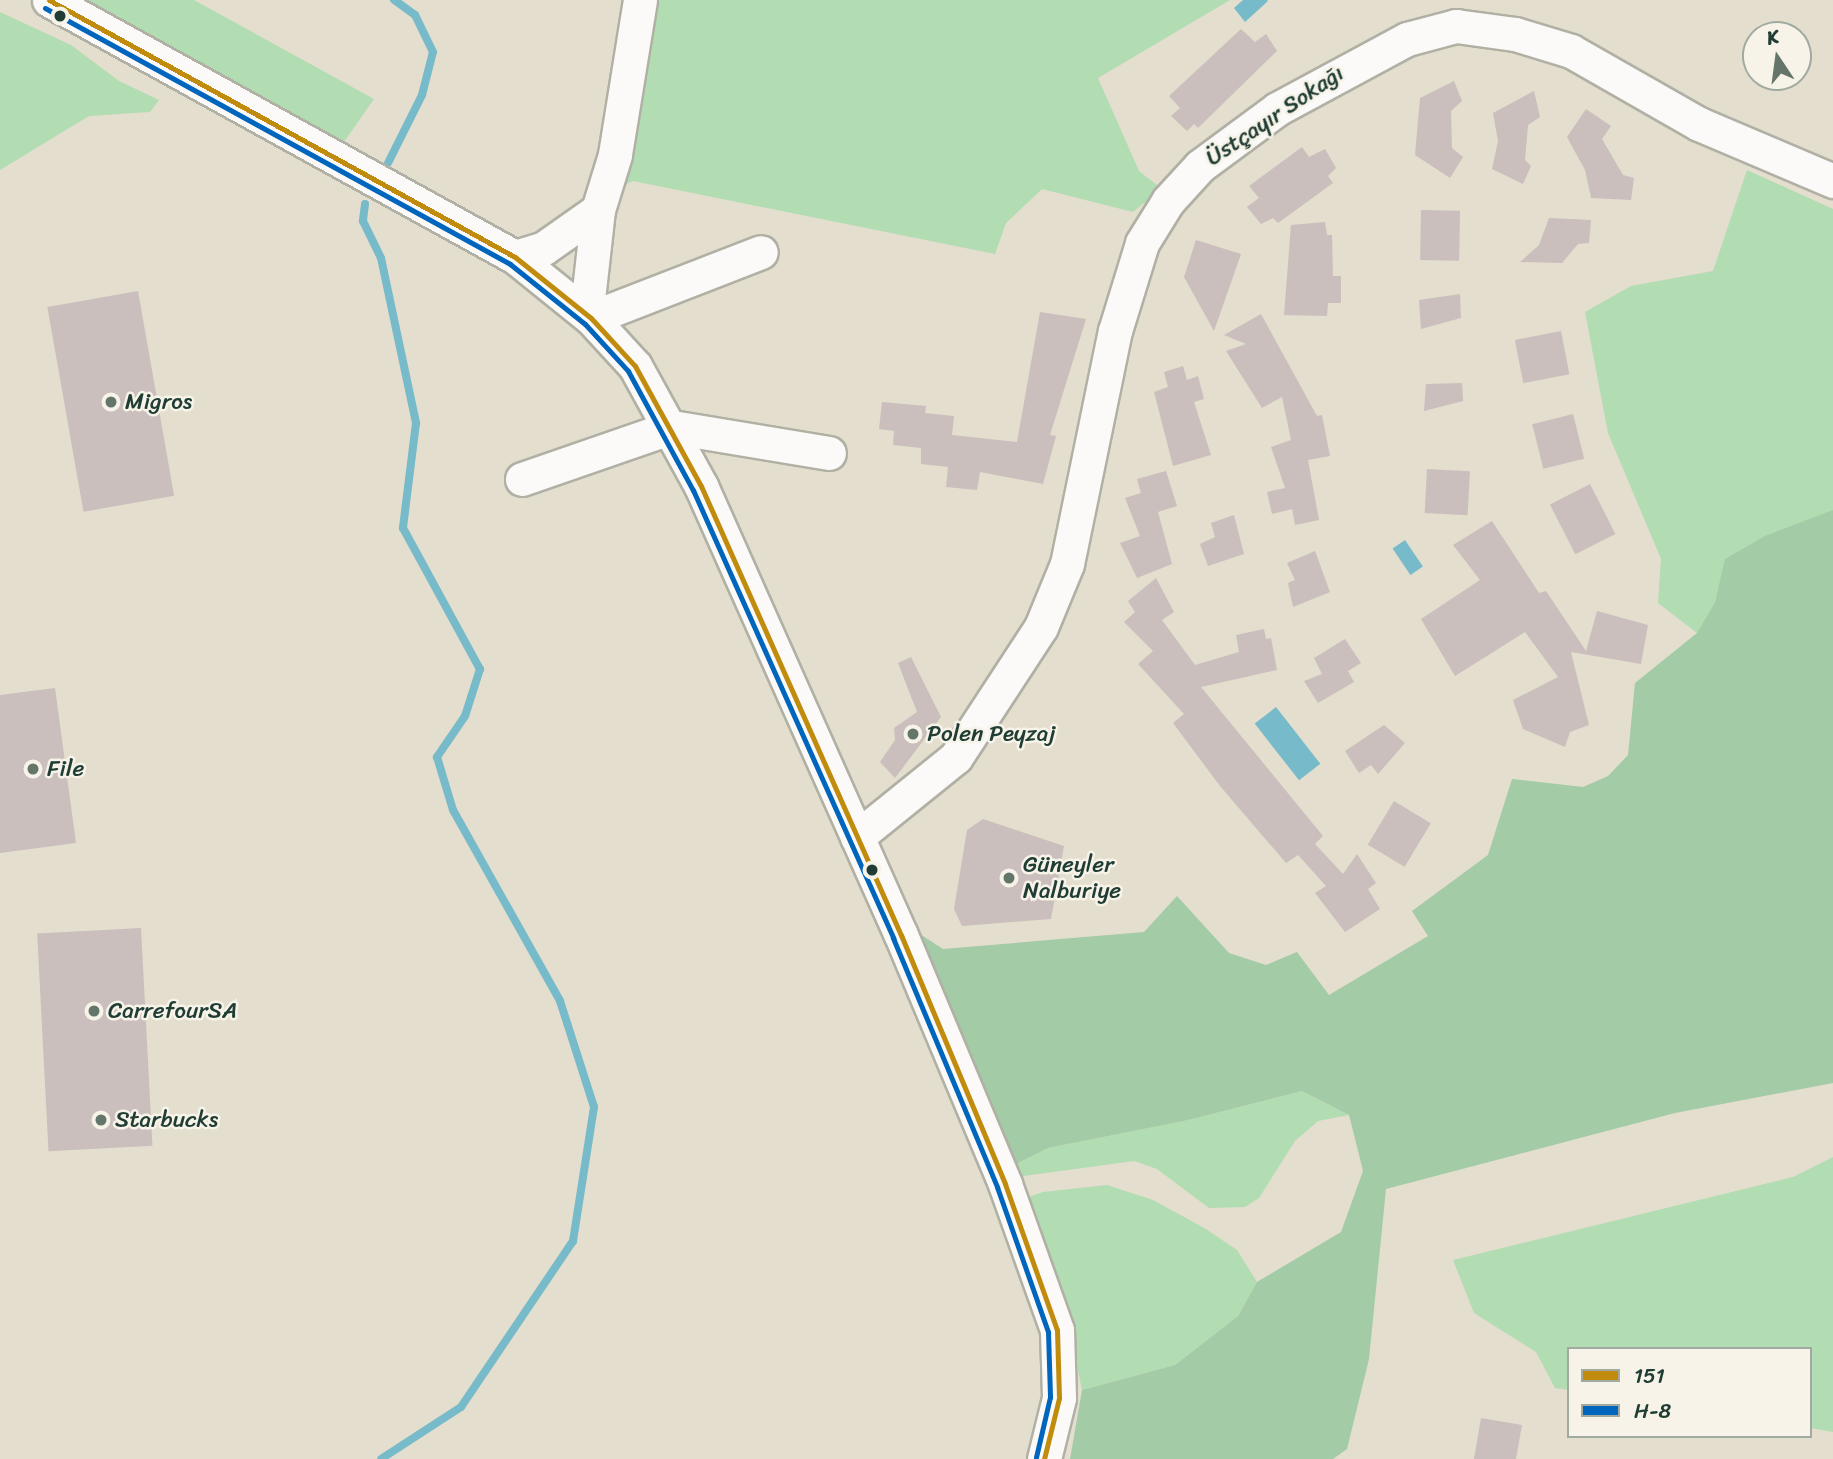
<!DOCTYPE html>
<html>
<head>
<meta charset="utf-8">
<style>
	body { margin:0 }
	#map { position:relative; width:1833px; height:1459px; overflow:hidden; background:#e3dece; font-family:Sriracha,sans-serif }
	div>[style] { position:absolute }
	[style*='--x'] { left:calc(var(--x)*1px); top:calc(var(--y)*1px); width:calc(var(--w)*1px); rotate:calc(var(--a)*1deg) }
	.green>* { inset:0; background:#b2dcb2 }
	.forest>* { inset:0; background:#a3cba5 }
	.water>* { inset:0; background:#77baca; transform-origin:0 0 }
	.stream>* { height:8px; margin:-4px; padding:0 4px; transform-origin:4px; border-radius:4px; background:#77baca }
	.building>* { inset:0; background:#cabfbc; transform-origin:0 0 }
	.roads { filter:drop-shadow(2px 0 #b0b0a4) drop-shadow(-2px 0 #b0b0a4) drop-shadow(0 2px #b0b0a4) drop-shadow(0 -2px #b0b0a4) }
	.minor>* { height:33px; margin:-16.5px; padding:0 16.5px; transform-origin:16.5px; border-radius:16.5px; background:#fbfaf8 }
	.bus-1>* { height:5px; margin:-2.5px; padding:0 2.5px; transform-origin:2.5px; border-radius:2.5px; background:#c18c0d }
	.bus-2>* { height:5px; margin:-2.5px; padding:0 2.5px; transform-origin:2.5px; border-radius:2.5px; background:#0065bd }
	.dots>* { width:19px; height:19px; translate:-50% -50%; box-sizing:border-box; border:4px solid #f7f3e8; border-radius:50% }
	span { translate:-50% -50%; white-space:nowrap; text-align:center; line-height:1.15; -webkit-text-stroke:5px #f7f3e8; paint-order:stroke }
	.street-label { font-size:23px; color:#1f3d34 }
	.poi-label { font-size:23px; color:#1f3d34 }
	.left { translate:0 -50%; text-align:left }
	.legend { position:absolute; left:1567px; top:1347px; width:245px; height:91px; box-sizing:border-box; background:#f7f3e8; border:2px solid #a1aaa0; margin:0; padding:9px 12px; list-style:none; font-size:21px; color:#1f3d34 }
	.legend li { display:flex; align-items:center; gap:14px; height:35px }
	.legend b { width:35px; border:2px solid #a1aaa0 }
	.north { position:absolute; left:1742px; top:21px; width:70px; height:70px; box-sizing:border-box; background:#f7f3e8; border:2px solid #a1aaa0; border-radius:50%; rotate:347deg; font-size:19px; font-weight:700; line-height:28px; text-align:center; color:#1f3d34 }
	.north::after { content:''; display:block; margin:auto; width:24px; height:32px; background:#64756a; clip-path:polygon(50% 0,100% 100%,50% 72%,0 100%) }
</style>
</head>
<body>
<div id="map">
	<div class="green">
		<div style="clip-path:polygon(79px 0,194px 0,374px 99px,339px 149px,188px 57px)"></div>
		<div style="clip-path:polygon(654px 0,1230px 0,1098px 78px,1139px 171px,1158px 186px,1153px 196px,1133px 212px,1042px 189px,1006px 223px,995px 254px,633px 181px,616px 189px)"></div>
		<div style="clip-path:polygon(0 12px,71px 45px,119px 81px,159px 100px,150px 112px,89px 116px,0 170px)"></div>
		<div style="clip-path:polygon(1747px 170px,1833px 209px,1833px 510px,1726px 559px,1715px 602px,1697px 633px,1658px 603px,1661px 559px,1608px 433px,1585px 312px,1631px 286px,1713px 271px)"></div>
		<div style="clip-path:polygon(1302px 1091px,1349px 1115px,1318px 1121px,1295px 1141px,1259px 1198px,1245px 1207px,1209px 1208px,1157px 1169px,1134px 1161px,1016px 1177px,1014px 1165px,1048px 1148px,1184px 1121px)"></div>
		<div style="clip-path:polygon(1833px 1157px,1833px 1432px,1810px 1428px,1810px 1349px,1569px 1349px,1569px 1390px,1555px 1388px,1536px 1352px,1474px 1313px,1453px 1260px,1793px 1177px)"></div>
		<div style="clip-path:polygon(1107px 1185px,1153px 1200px,1206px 1229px,1237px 1250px,1257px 1282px,1238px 1316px,1175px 1365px,1082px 1390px,1063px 1300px,1026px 1205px,1031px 1196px,1043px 1192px)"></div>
	</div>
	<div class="forest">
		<div style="clip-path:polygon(1833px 510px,1833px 1083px,1675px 1113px,1386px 1189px,1369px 1359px,1347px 1449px,1333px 1459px,1070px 1459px,1082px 1390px,1175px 1365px,1238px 1316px,1257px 1282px,1341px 1232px,1363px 1171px,1349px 1115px,1302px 1091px,1184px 1121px,1048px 1148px,1014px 1165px,930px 975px,920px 934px,943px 949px,1144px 932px,1177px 896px,1229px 953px,1266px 965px,1297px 952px,1329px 995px,1428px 936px,1412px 911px,1488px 855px,1512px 779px,1583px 787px,1608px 776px,1628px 755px,1635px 683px,1697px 633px,1715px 602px,1725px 559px,1765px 536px)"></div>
	</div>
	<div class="water">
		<div style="clip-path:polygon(1243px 0,1267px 0,1268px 1px,1245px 22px,1234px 8px)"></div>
		<div style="left:1405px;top:540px;width:32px;height:15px;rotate:56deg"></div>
		<div style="left:1276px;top:707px;width:72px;height:27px;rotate:52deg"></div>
	</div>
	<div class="stream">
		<div style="--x:388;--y:163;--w:76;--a:-63.4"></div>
		<div style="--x:422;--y:95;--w:44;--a:-75.7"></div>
		<div style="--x:433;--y:52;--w:41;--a:-115.9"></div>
		<div style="--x:415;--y:15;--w:26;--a:-144"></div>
		<div style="--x:365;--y:204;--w:17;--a:97"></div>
		<div style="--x:363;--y:221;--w:41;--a:64.1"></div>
		<div style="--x:381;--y:258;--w:169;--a:78"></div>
		<div style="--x:416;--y:423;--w:106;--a:97.1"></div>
		<div style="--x:403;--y:528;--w:161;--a:61.4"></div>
		<div style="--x:480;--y:669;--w:49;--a:107.7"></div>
		<div style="--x:465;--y:716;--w:50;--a:124.3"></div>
		<div style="--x:437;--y:757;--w:55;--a:73.2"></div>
		<div style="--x:453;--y:810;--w:219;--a:60.7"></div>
		<div style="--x:560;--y:1001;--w:111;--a:72.2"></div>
		<div style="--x:594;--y:1107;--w:136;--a:98.9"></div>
		<div style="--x:573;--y:1241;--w:200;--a:124"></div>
		<div style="--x:461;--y:1407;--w:95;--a:147"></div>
	</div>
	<div class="building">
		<div style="clip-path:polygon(1241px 29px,1255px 42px,1266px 34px,1277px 51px,1198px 128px,1194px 124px,1187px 131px,1171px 116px,1180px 108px,1169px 96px)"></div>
		<div style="clip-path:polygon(1454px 81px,1462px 101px,1451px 111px,1452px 148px,1463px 157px,1450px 178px,1415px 155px,1420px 98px)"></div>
		<div style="clip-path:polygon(1534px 91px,1540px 117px,1528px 125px,1525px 160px,1531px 166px,1523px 184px,1492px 169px,1498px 141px,1493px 113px)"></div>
		<div style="clip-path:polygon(1586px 109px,1611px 126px,1602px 139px,1623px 175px,1634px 178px,1631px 200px,1591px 198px,1585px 170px,1567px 137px)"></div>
		<div style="clip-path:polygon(1302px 147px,1309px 157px,1325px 149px,1336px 168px,1328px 176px,1333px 183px,1278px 223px,1273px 218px,1261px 224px,1247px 207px,1259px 198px,1249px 186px)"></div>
		<div style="left:1421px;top:210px;width:39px;height:50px;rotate:1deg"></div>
		<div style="clip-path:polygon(1549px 218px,1591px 220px,1589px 243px,1578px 244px,1562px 263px,1520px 262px,1539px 245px)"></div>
		<div style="clip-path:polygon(1325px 222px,1327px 235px,1332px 235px,1333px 276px,1341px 276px,1341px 303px,1328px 303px,1327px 316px,1284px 315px,1291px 225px)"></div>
		<div style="clip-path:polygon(1196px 240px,1241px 254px,1214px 331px,1184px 277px)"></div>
		<div style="left:138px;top:291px;width:208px;height:92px;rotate:80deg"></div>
		<div style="clip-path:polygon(1460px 294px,1461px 318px,1421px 329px,1419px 300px)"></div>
		<div style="clip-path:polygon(1040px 312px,1086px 319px,1050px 435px,1056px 436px,1043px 484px,980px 472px,977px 490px,946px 487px,948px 467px,921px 464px,921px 448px,893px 445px,894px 431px,879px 429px,882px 402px,926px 406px,925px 413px,954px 416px,952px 435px,1017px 442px)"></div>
		<div style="clip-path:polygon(1261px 314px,1317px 416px,1322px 415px,1330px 456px,1308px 460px,1319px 520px,1295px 525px,1292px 509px,1272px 514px,1267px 492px,1285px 488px,1271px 447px,1291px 440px,1282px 397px,1262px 408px,1226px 351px,1246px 344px,1224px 335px)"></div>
		<div style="left:1561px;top:331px;width:44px;height:47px;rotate:79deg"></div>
		<div style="clip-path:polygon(1183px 366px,1187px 380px,1198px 376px,1204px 399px,1194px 402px,1211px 455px,1173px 466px,1154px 392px,1168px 387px,1164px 372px)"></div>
		<div style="clip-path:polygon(1462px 383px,1463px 401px,1424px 411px,1426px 384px)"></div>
		<div style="left:1573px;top:414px;width:46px;height:42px;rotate:76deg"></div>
		<div style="left:1427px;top:469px;width:43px;height:44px;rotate:3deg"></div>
		<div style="clip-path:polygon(1166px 471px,1177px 506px,1158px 512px,1172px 564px,1137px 578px,1120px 543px,1140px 536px,1125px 498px,1141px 493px,1137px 479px)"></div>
		<div style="left:1590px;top:484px;width:56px;height:45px;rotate:63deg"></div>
		<div style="clip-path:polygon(1234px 515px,1244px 554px,1208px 566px,1200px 544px,1215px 537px,1211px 523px)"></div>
		<div style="clip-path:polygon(1492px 521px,1539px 593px,1546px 591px,1586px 651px,1597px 611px,1648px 625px,1641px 664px,1571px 652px,1589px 725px,1570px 732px,1565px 747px,1523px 729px,1513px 700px,1558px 677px,1525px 632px,1455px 676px,1421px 619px,1480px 580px,1453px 545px)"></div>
		<div style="clip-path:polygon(1315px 551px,1330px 592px,1293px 607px,1288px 583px,1295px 580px,1287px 563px)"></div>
		<div style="clip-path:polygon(1156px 578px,1174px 612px,1162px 620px,1195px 665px,1239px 652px,1236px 635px,1264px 629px,1266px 639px,1271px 638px,1277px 670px,1201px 687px,1323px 836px,1315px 844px,1343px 874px,1357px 854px,1376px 883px,1368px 889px,1380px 909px,1345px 932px,1315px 893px,1326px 886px,1298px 855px,1286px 863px,1220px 786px,1173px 723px,1184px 714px,1138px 664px,1153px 651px,1124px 622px,1135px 612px,1128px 601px)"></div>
		<div style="clip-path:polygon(1345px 639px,1361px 663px,1348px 671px,1354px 682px,1318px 703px,1304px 681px,1322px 674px,1314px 658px)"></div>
		<div style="clip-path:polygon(911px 657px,941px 717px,895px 778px,880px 762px,895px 740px,894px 728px,917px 712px,898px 663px)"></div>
		<div style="clip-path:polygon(55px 688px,76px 843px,0 853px,0 695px)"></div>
		<div style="clip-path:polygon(1384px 725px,1405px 743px,1378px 774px,1371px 765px,1359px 773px,1345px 751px)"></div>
		<div style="left:1394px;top:801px;width:43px;height:51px;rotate:31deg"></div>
		<div style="clip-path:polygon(983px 819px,1064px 846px,1051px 919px,962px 926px,954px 909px,967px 830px)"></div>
		<div style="left:141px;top:928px;width:218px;height:104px;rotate:87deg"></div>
		<div style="clip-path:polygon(1481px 1418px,1522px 1425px,1516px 1459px,1474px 1459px)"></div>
	</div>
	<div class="roads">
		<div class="minor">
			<div style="--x:49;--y:0;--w:532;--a:28.88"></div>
			<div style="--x:515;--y:257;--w:97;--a:38.8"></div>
			<div style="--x:591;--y:318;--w:65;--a:47.5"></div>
			<div style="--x:635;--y:366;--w:137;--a:61.2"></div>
			<div style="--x:701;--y:486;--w:492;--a:66"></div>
			<div style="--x:901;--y:935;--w:270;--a:67.3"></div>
			<div style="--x:1005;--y:1184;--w:155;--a:70.4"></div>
			<div style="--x:1057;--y:1330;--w:68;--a:88.3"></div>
			<div style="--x:1059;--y:1398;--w:63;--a:103.8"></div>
			<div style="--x:640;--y:0;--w:157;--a:99.2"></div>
			<div style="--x:615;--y:155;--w:58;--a:107.2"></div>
			<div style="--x:598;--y:210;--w:90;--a:96.4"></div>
			<div style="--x:588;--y:299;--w:19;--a:81"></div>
			<div style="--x:591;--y:318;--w:182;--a:-21.2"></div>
			<div style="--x:515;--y:257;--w:30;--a:-17"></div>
			<div style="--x:544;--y:248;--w:66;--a:-35.1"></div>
			<div style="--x:522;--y:479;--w:159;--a:-19.1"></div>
			<div style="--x:672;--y:427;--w:159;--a:9.4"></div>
			<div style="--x:857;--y:837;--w:127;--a:-38.9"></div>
			<div style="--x:956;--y:757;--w:155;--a:-56.8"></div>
			<div style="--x:1041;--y:627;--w:68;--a:-67.6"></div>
			<div style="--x:1067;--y:564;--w:238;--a:-78.4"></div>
			<div style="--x:1115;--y:331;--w:92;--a:-72.9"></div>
			<div style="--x:1142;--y:243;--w:49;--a:-58.2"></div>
			<div style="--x:1168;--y:201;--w:47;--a:-47.6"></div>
			<div style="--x:1200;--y:166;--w:96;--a:-36.5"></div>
			<div style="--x:1277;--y:109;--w:148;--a:-28.3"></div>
			<div style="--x:1407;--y:39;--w:51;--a:-14.9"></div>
			<div style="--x:1456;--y:26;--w:60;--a:7.7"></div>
			<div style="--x:1515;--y:34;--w:59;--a:16.9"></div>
			<div style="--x:1571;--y:51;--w:147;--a:29.7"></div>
			<div style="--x:1699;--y:124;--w:146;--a:23"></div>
		</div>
	</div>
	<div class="bus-1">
		<div style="--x:49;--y:0;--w:532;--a:28.88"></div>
		<div style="--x:515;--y:257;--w:97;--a:38.8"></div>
		<div style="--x:591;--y:318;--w:65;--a:47.5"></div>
		<div style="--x:635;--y:366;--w:137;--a:61.2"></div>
		<div style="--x:701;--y:486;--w:492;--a:66"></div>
		<div style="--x:901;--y:935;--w:270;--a:67.3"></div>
		<div style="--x:1005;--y:1184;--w:155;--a:70.4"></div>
		<div style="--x:1057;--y:1330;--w:68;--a:88.3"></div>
		<div style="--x:1059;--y:1398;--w:63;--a:103.8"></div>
	</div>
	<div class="bus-2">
		<div style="--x:45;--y:8;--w:531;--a:28.83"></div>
		<div style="--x:510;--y:264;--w:96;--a:38.7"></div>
		<div style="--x:585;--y:324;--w:64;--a:47.5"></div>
		<div style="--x:628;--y:371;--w:136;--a:61.4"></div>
		<div style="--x:693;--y:490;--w:491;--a:65.9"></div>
		<div style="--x:893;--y:938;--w:270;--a:67.3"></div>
		<div style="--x:997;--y:1187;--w:154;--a:70.6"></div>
		<div style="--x:1048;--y:1332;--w:65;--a:88.2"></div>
		<div style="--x:1050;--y:1397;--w:62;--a:103.1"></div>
	</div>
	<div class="dots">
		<div style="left:60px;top:16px;background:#1f3d34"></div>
		<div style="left:111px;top:402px;background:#64756a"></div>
		<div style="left:913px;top:734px;background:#64756a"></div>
		<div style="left:33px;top:769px;background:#64756a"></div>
		<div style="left:872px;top:870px;background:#1f3d34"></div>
		<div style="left:1009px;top:878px;background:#64756a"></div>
		<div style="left:94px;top:1011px;background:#64756a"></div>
		<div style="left:101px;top:1120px;background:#64756a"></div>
	</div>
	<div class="street-label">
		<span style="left:1275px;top:116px;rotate:-34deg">Üstçayır Sokağı</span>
	</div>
	<div class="poi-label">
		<span class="left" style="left:125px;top:402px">Migros</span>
		<span class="left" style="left:927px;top:734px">Polen Peyzaj</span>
		<span class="left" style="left:47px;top:769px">File</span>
		<span class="left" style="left:1023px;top:878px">Güneyler<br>Nalburiye</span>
		<span class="left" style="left:108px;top:1011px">CarrefourSA</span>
		<span class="left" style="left:115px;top:1120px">Starbucks</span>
	</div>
	<ul class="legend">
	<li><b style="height:9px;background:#c18c0d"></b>151</li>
	<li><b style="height:9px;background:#0065bd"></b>H-8</li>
	</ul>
	<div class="north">K</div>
</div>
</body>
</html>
